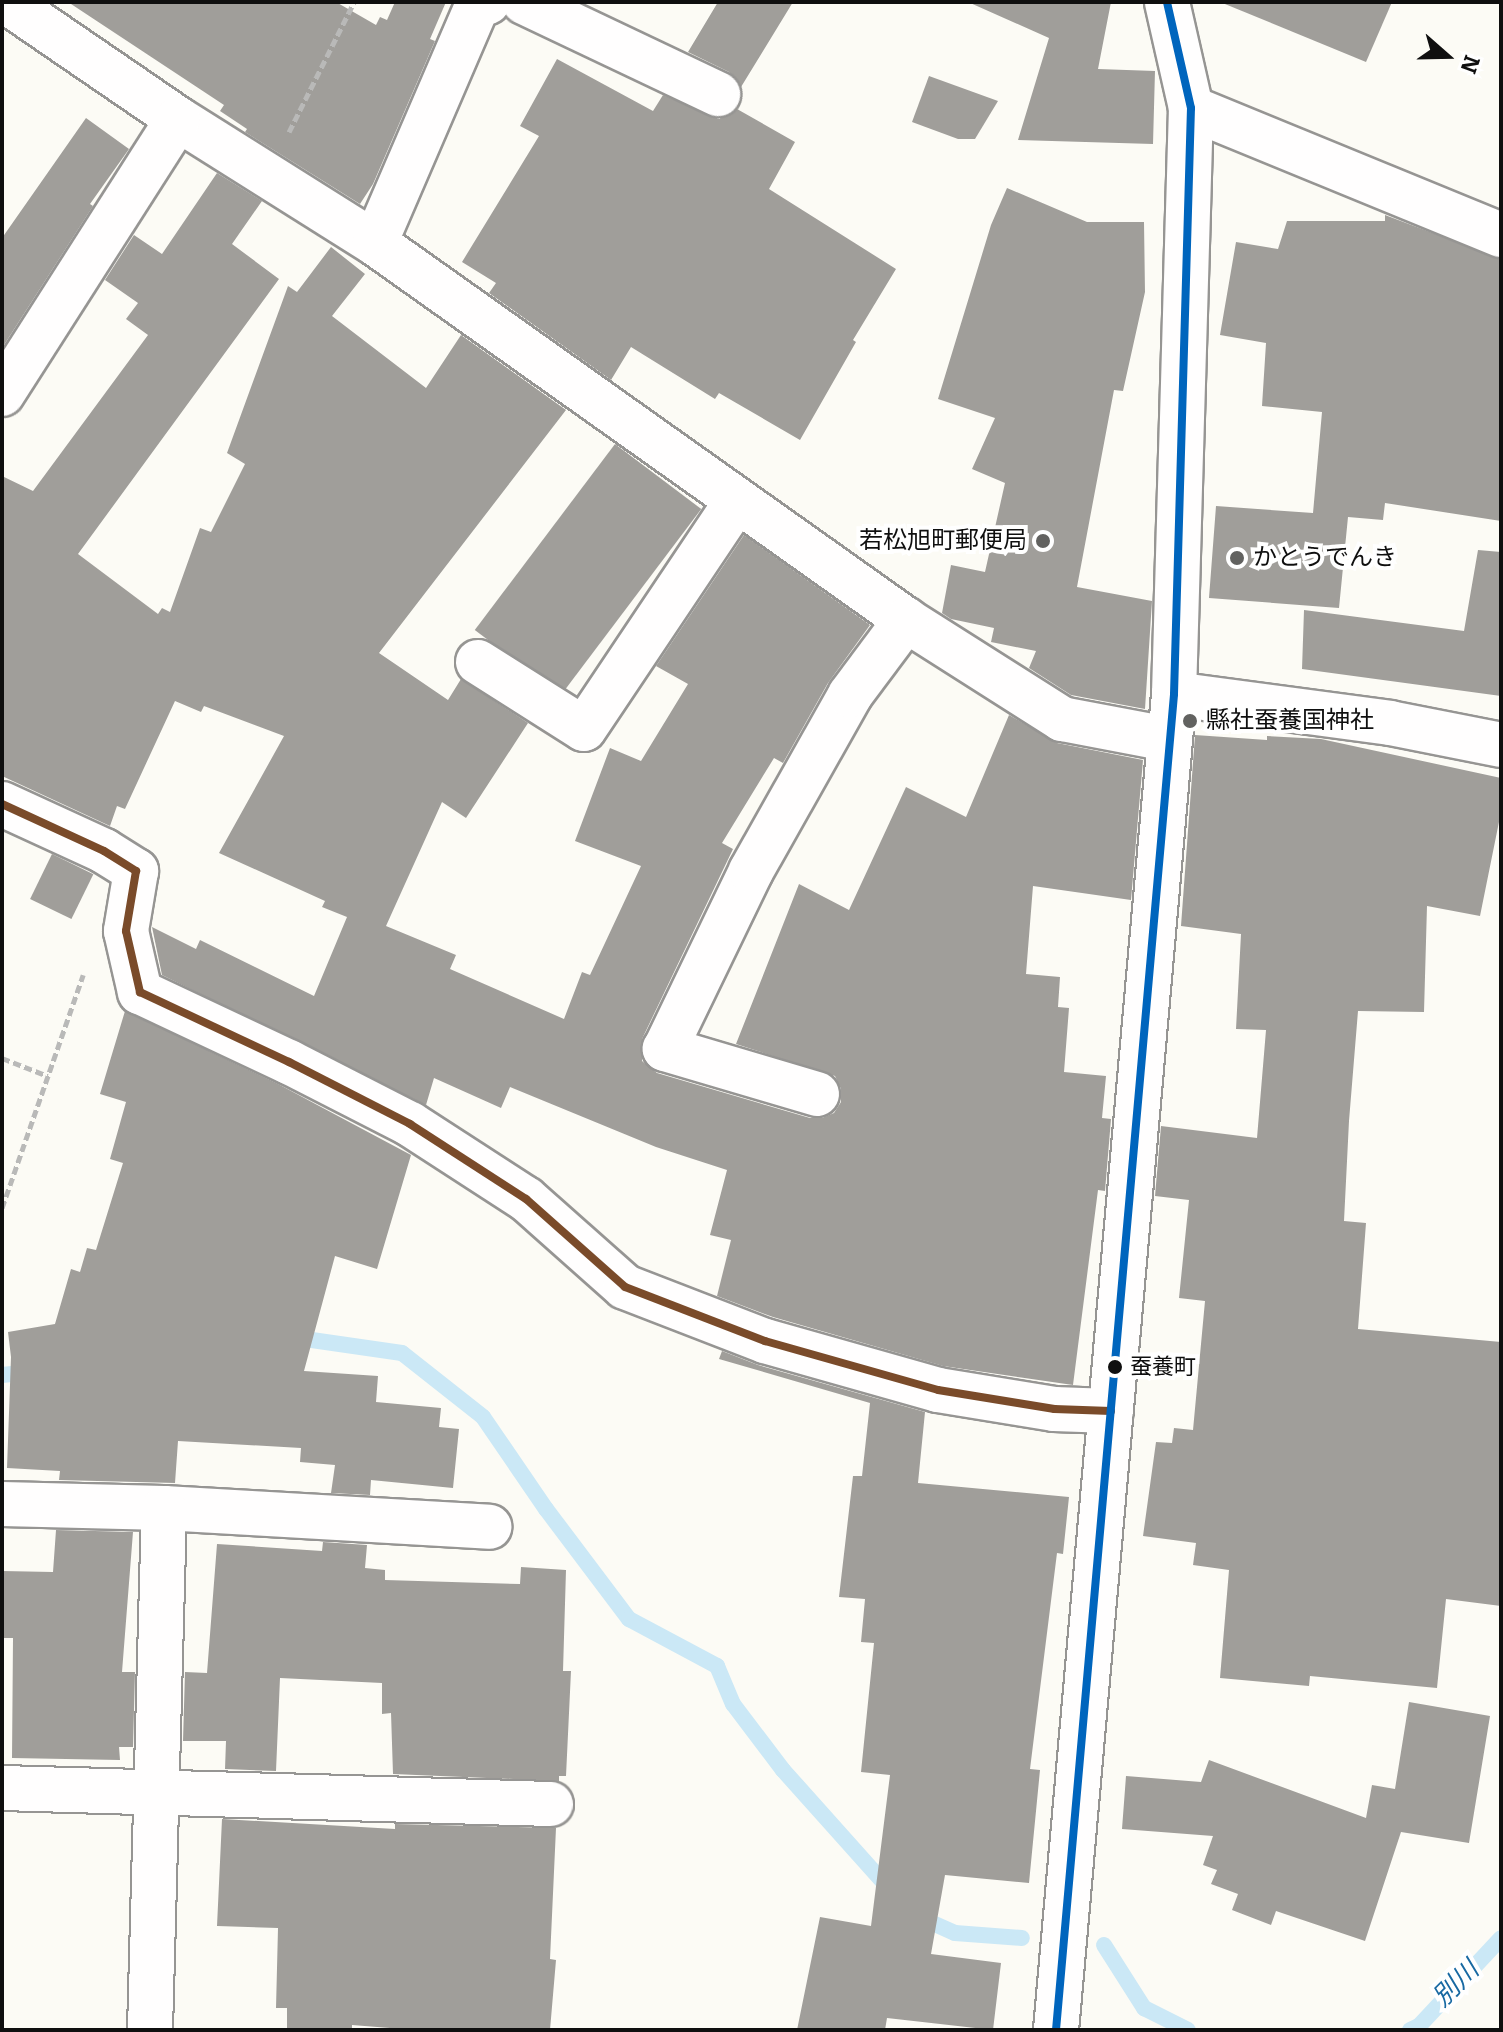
<!DOCTYPE html>
<html>
<head>
<meta charset="utf-8">
<style>
	body { margin:0 }
	#map { position:relative; width:1503px; height:2032px; overflow:hidden; background:#fcfbf5; font-family:Bitter,"Noto Sans JP",serif }
	div>[style] { position:absolute }
	[style*='--x'] { left:calc(var(--x)*1px); top:calc(var(--y)*1px); width:calc(var(--w)*1px); rotate:calc(var(--a)*1deg) }
	.stream>* { height:16px; margin:-8px; padding:0 8px; transform-origin:8px; border-radius:8px; background:#cbe8f6 }
	.building>* { inset:0; background:#a09e9a; transform-origin:0 0 }
	.path>* { height:5px; margin-top:-2.5px; transform-origin:0; background:repeating-linear-gradient(90deg,#b9b9b8 0 8px,transparent 0 12px) }
	.roads { filter:drop-shadow(2px 0 #969593) drop-shadow(-2px 0 #969593) drop-shadow(0 2px #969593) drop-shadow(0 -2px #969593) }
	.minor>* { height:44px; margin:-22px; padding:0 22px; transform-origin:22px; border-radius:22px; background:#fffefe }
	.bus-1>* { height:8px; margin:-4px; padding:0 4px; transform-origin:4px; border-radius:4px; background:#7a4b2a }
	.bus-2>* { height:8px; margin:-4px; padding:0 4px; transform-origin:4px; border-radius:4px; background:#0065bd }
	.dots>* { width:22px; height:22px; translate:-50% -50%; box-sizing:border-box; border:4px solid #fff; border-radius:50% }
	span { translate:-50% -50%; white-space:nowrap; text-align:center; line-height:1.15; -webkit-text-stroke:8px #fff; paint-order:stroke }
	.bus-label { font-size:22px; color:#0f0f0f }
	.left { translate:0 -50%; text-align:left }
	.poi-label { font-size:24px; color:#0f0f0f }
	.right { translate:-100% -50%; text-align:right }
	.water-label { font-size:26px; color:#1869a2; font-style:italic }
	.frame { position:absolute; inset:0; border:4px solid #0f0f0f; pointer-events:none }
	.north { position:absolute; left:1407px; top:16px; width:80px; height:80px; -webkit-text-stroke:6px #fff; paint-order:stroke; rotate:110deg; font-size:22px; font-weight:700; line-height:32px; text-align:center; color:#0f0f0f }
	.north::after { content:''; display:block; margin:auto; width:28px; height:36px; background:#0f0f0f; clip-path:polygon(50% 0,100% 100%,50% 72%,0 100%) }
</style>
</head>
<body>
<div id="map">
	<div class="stream">
		<div style="--x:291;--y:1337;--w:112;--a:8.2"></div>
		<div style="--x:402;--y:1353;--w:103;--a:38.3"></div>
		<div style="--x:483;--y:1417;--w:112;--a:55.6"></div>
		<div style="--x:546;--y:1509;--w:138;--a:53"></div>
		<div style="--x:629;--y:1619;--w:100;--a:28.1"></div>
		<div style="--x:717;--y:1666;--w:41;--a:67.2"></div>
		<div style="--x:733;--y:1704;--w:83;--a:52.9"></div>
		<div style="--x:783;--y:1770;--w:165;--a:48.2"></div>
		<div style="--x:2;--y:1375;--w:30;--a:-6"></div>
		<div style="--x:919;--y:1917;--w:39;--a:24"></div>
		<div style="--x:955;--y:1933;--w:67;--a:4.3"></div>
		<div style="--x:1104;--y:1945;--w:75;--a:57.6"></div>
		<div style="--x:1144;--y:2008;--w:49;--a:26.6"></div>
		<div style="--x:1410;--y:2030;--w:10;--a:-24"></div>
		<div style="--x:1419;--y:2026;--w:120;--a:-47"></div>
	</div>
	<div class="building">
		<div style="clip-path:polygon(68px 2px,336px 2px,376px 25px,380px 17px,387px 20px,395px 2px,446px 2px,430px 39px,435px 41px,373px 184px,360px 204px,245px 132px,247px 129px,220px 111px,224px 105px)"></div>
		<div style="clip-path:polygon(718px 2px,793px 2px,741px 87px,729px 72px,688px 52px)"></div>
		<div style="clip-path:polygon(968px 2px,1111px 2px,1098px 69px,1155px 71px,1153px 144px,1018px 140px,1049px 38px)"></div>
		<div style="clip-path:polygon(1220px 2px,1392px 2px,1366px 62px)"></div>
		<div style="clip-path:polygon(557px 59px,653px 111px,663px 95px,719px 119px,737px 109px,795px 142px,769px 189px,896px 269px,853px 340px,856px 342px,800px 440px,719px 393px,715px 399px,631px 347px,611px 380px,489px 293px,496px 283px,462px 262px,539px 136px,520px 126px)"></div>
		<div style="clip-path:polygon(929px 76px,998px 101px,975px 139px,958px 139px,912px 122px)"></div>
		<div style="clip-path:polygon(86px 118px,129px 149px,90px 204px,93px 206px,2px 348px,2px 238px)"></div>
		<div style="clip-path:polygon(217px 173px,262px 201px,232px 244px,279px 279px,78px 554px,158px 614px,162px 608px,170px 612px,200px 528px,211px 532px,245px 464px,227px 453px,288px 286px,297px 292px,331px 247px,365px 274px,332px 316px,426px 388px,461px 335px,566px 410px,379px 653px,448px 700px,461px 679px,528px 723px,466px 818px,442px 802px,386px 926px,456px 955px,450px 969px,564px 1019px,582px 972px,590px 975px,641px 866px,575px 841px,610px 748px,641px 761px,688px 684px,656px 666px,744px 535px,870px 625px,828px 683px,783px 763px,774px 758px,722px 843px,733px 849px,642px 1039px,642px 1061px,657px 1073px,810px 1118px,822px 1118px,834px 1113px,841px 1102px,841px 1089px,835px 1076px,736px 1044px,799px 884px,849px 910px,906px 787px,966px 817px,1009px 715px,1057px 743px,1143px 760px,1131px 900px,1033px 886px,1026px 974px,1060px 977px,1058px 1007px,1069px 1008px,1064px 1072px,1106px 1076px,1102px 1118px,1111px 1119px,1105px 1191px,1098px 1190px,1073px 1385px,943px 1366px,773px 1317px,717px 1296px,731px 1240px,710px 1235px,727px 1170px,656px 1147px,510px 1087px,501px 1108px,434px 1078px,426px 1105px,162px 975px,152px 927px,196px 949px,200px 940px,314px 996px,347px 917px,322px 907px,325px 901px,219px 853px,284px 736px,204px 706px,201px 712px,175px 701px,125px 809px,117px 806px,110px 826px,2px 776px,2px 476px,33px 491px,148px 335px,126px 319px,138px 303px,105px 280px,134px 235px,162px 254px)"></div>
		<div style="clip-path:polygon(1007px 188px,1087px 222px,1144px 222px,1145px 292px,1123px 391px,1114px 390px,1077px 587px,1152px 601px,1145px 709px,1071px 695px,1029px 668px,1036px 651px,991px 642px,994px 628px,951px 619px,942px 613px,951px 565px,985px 572px,1005px 483px,972px 469px,995px 418px,938px 399px,991px 225px)"></div>
		<div style="clip-path:polygon(1385px 215px,1501px 259px,1501px 521px,1385px 503px,1383px 520px,1348px 517px,1339px 608px,1209px 598px,1216px 506px,1313px 513px,1322px 412px,1262px 406px,1266px 343px,1220px 335px,1236px 242px,1278px 249px,1287px 221px,1385px 221px)"></div>
		<div style="left:615px;top:444px;width:108px;height:233px;rotate:37deg"></div>
		<div style="clip-path:polygon(1478px 550px,1501px 552px,1501px 696px,1302px 669px,1304px 610px,1464px 631px)"></div>
		<div style="clip-path:polygon(1195px 735px,1267px 740px,1267px 736px,1321px 739px,1501px 778px,1501px 812px,1480px 916px,1427px 906px,1424px 1012px,1358px 1011px,1349px 1121px,1344px 1221px,1366px 1223px,1358px 1329px,1501px 1342px,1501px 1606px,1446px 1599px,1437px 1688px,1310px 1676px,1309px 1686px,1220px 1678px,1229px 1570px,1193px 1565px,1196px 1543px,1143px 1536px,1156px 1442px,1172px 1443px,1174px 1428px,1193px 1430px,1205px 1301px,1179px 1298px,1189px 1200px,1155px 1196px,1161px 1126px,1257px 1138px,1266px 1030px,1236px 1029px,1241px 934px,1181px 926px)"></div>
		<div style="left:52px;top:854px;width:46px;height:50px;rotate:26deg"></div>
		<div style="clip-path:polygon(125px 1011px,278px 1084px,411px 1155px,377px 1269px,335px 1256px,304px 1371px,378px 1376px,376px 1402px,441px 1408px,439px 1427px,459px 1429px,453px 1488px,371px 1480px,370px 1495px,331px 1493px,335px 1465px,300px 1462px,301px 1448px,178px 1441px,175px 1483px,59px 1480px,60px 1471px,7px 1468px,11px 1357px,8px 1332px,55px 1324px,71px 1269px,80px 1272px,87px 1248px,96px 1250px,123px 1163px,110px 1159px,126px 1102px,100px 1094px)"></div>
		<div style="clip-path:polygon(722px 1351px,758px 1365px,925px 1412px,918px 1483px,1069px 1497px,1063px 1554px,1057px 1553px,1030px 1769px,1040px 1770px,1029px 1883px,945px 1875px,931px 1954px,1001px 1963px,993px 2030px,887px 2018px,885px 2030px,797px 2030px,820px 1917px,871px 1926px,890px 1775px,861px 1772px,874px 1643px,861px 1642px,865px 1599px,839px 1597px,853px 1476px,862px 1476px,870px 1403px,719px 1359px)"></div>
		<div style="clip-path:polygon(56px 1530px,133px 1532px,122px 1672px,135px 1672px,133px 1747px,119px 1747px,120px 1760px,12px 1758px,13px 1638px,2px 1638px,2px 1571px,53px 1572px)"></div>
		<div style="clip-path:polygon(323px 1542px,367px 1545px,365px 1568px,385px 1570px,385px 1580px,520px 1584px,521px 1567px,566px 1570px,563px 1671px,571px 1671px,566px 1776px,559px 1776px,559px 1781px,393px 1774px,391px 1713px,382px 1714px,382px 1683px,280px 1678px,276px 1771px,225px 1769px,226px 1741px,183px 1741px,185px 1672px,207px 1673px,217px 1544px,322px 1551px)"></div>
		<div style="clip-path:polygon(1409px 1702px,1490px 1716px,1469px 1843px,1401px 1832px,1365px 1941px,1276px 1911px,1271px 1925px,1232px 1910px,1238px 1894px,1211px 1884px,1217px 1870px,1203px 1865px,1213px 1836px,1122px 1829px,1126px 1776px,1201px 1782px,1209px 1760px,1366px 1818px,1372px 1785px,1395px 1789px)"></div>
		<div style="clip-path:polygon(222px 1819px,395px 1829px,395px 1824px,556px 1828px,550px 1959px,556px 1960px,550px 2030px,415px 2030px,352px 2025px,352px 2030px,287px 2030px,287px 2008px,276px 2008px,278px 1928px,217px 1926px)"></div>
	</div>
	<div class="path">
		<div style="--x:289;--y:132;--w:145;--a:-63.4"></div>
		<div style="--x:2;--y:1058;--w:49;--a:21.4"></div>
		<div style="--x:2;--y:1208;--w:247;--a:-70.8"></div>
	</div>
	<div class="roads">
		<div class="minor">
			<div style="--x:7;--y:2;--w:207;--a:34.4"></div>
			<div style="--x:178;--y:119;--w:233;--a:32.2"></div>
			<div style="--x:375;--y:243;--w:651;--a:35.37"></div>
			<div style="--x:906;--y:620;--w:185;--a:32.4"></div>
			<div style="--x:1062;--y:719;--w:108;--a:10.7"></div>
			<div style="--x:524;--y:2;--w:215;--a:25.4"></div>
			<div style="--x:1191;--y:108;--w:335;--a:22.3"></div>
			<div style="--x:375;--y:243;--w:260;--a:-66.7"></div>
			<div style="--x:478;--y:4;--w:10;--a:-11"></div>
			<div style="--x:2;--y:394;--w:326;--a:-57.4"></div>
			<div style="--x:478;--y:662;--w:125;--a:32.3"></div>
			<div style="--x:584;--y:729;--w:273;--a:-56.2"></div>
			<div style="--x:1174;--y:694;--w:218;--a:7.6"></div>
			<div style="--x:1390;--y:723;--w:113;--a:11.2"></div>
			<div style="--x:2;--y:804;--w:112;--a:24.7"></div>
			<div style="--x:104;--y:851;--w:38;--a:32"></div>
			<div style="--x:136;--y:871;--w:61;--a:99.5"></div>
			<div style="--x:126;--y:931;--w:63;--a:77.1"></div>
			<div style="--x:140;--y:992;--w:165;--a:25.2"></div>
			<div style="--x:289;--y:1062;--w:136;--a:27.1"></div>
			<div style="--x:410;--y:1124;--w:138;--a:32.9"></div>
			<div style="--x:526;--y:1199;--w:132;--a:41.6"></div>
			<div style="--x:625;--y:1287;--w:150;--a:21.1"></div>
			<div style="--x:765;--y:1341;--w:180;--a:15.8"></div>
			<div style="--x:938;--y:1390;--w:118;--a:9.3"></div>
			<div style="--x:1054;--y:1409;--w:57;--a:2"></div>
			<div style="--x:817;--y:1094;--w:159;--a:-163.5"></div>
			<div style="--x:665;--y:1049;--w:198;--a:-64.2"></div>
			<div style="--x:751;--y:871;--w:202;--a:-60.6"></div>
			<div style="--x:850;--y:695;--w:94;--a:-53.3"></div>
			<div style="--x:2;--y:1504;--w:162;--a:1.4"></div>
			<div style="--x:164;--y:1508;--w:326;--a:3.3"></div>
			<div style="--x:2;--y:1788;--w:549;--a:1.67"></div>
			<div style="--x:150;--y:2030;--w:522;--a:-88.46"></div>
			<div style="--x:1056;--y:2030;--w:1341;--a:-84.95"></div>
			<div style="--x:1174;--y:694;--w:586;--a:-88.34"></div>
			<div style="--x:1191;--y:108;--w:109;--a:-102.8"></div>
		</div>
	</div>
	<div class="bus-1">
		<div style="--x:2;--y:804;--w:112;--a:24.7"></div>
		<div style="--x:104;--y:851;--w:38;--a:32"></div>
		<div style="--x:136;--y:871;--w:61;--a:99.5"></div>
		<div style="--x:126;--y:931;--w:63;--a:77.1"></div>
		<div style="--x:140;--y:992;--w:165;--a:25.2"></div>
		<div style="--x:289;--y:1062;--w:136;--a:27.1"></div>
		<div style="--x:410;--y:1124;--w:138;--a:32.9"></div>
		<div style="--x:526;--y:1199;--w:132;--a:41.6"></div>
		<div style="--x:625;--y:1287;--w:150;--a:21.1"></div>
		<div style="--x:765;--y:1341;--w:180;--a:15.8"></div>
		<div style="--x:938;--y:1390;--w:118;--a:9.3"></div>
		<div style="--x:1054;--y:1409;--w:57;--a:2"></div>
	</div>
	<div class="bus-2">
		<div style="--x:1056;--y:2030;--w:1341;--a:-84.95"></div>
		<div style="--x:1174;--y:694;--w:586;--a:-88.34"></div>
		<div style="--x:1191;--y:108;--w:109;--a:-102.8"></div>
	</div>
	<div class="dots">
		<div style="left:1043px;top:541px;background:#626260"></div>
		<div style="left:1237px;top:558px;background:#626260"></div>
		<div style="left:1190px;top:721px;background:#626260"></div>
		<div style="left:1115px;top:1367px;background:#0f0f0f"></div>
	</div>
	<div class="bus-label">
		<span class="left" style="left:1130px;top:1367px">蚕養町</span>
	</div>
	<div class="poi-label">
		<span class="right" style="left:1027px;top:541px">若松旭町郵便局</span>
		<span class="left" style="left:1253px;top:558px">かとうでんき</span>
		<span class="left" style="left:1206px;top:721px">縣社蚕養国神社</span>
	</div>
	<div class="water-label">
		<span style="left:1456px;top:1984px;rotate:-45deg">別川</span>
	</div>
	<div class="frame"></div>
	<div class="north">N</div>
</div>
</body>
</html>
